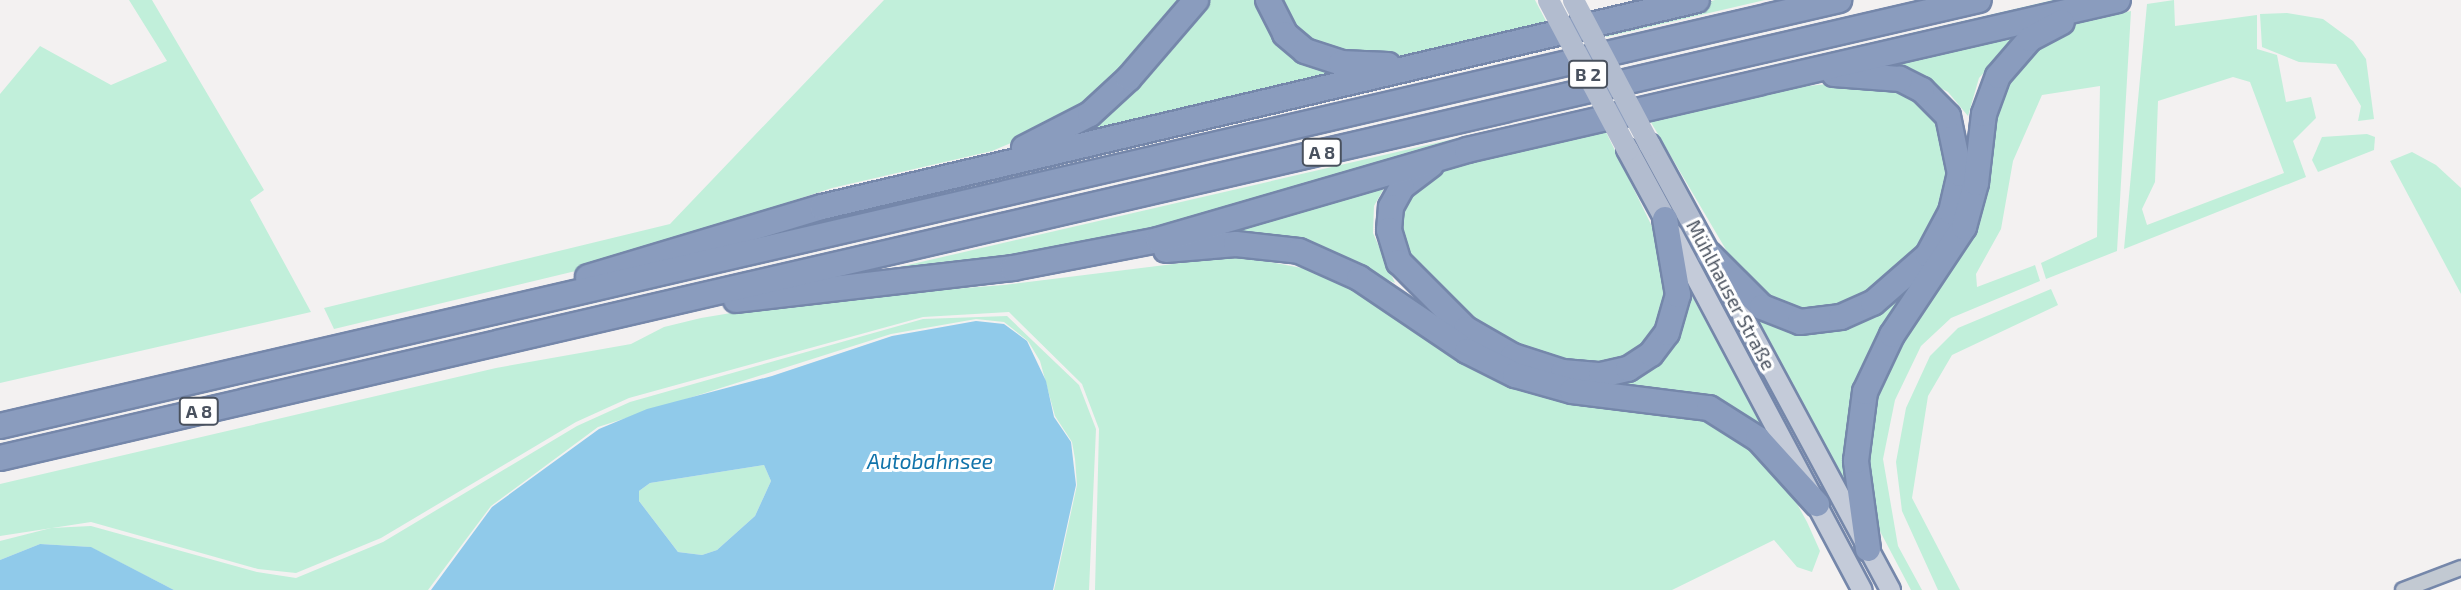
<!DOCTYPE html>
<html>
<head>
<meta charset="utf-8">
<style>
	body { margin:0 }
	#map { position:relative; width:2461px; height:590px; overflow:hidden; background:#f3f1f1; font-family:"Exo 2",sans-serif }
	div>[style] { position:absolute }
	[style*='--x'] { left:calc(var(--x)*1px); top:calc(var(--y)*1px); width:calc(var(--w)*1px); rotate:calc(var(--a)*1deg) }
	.green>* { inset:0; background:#c1efda }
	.water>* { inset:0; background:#90caea }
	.roads { filter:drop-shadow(2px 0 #7587aa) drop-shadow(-2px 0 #7587aa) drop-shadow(0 2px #7587aa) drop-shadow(0 -2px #7587aa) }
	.street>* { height:14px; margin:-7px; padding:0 7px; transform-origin:7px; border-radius:7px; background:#c2c9d2 }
	.secondary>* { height:19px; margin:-9.5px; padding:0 9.5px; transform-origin:9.5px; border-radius:9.5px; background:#c4cbd9 }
	.primary>* { height:21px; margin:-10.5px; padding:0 10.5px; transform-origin:10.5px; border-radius:10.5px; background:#b2bccf }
	.highway>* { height:24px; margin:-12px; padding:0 12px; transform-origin:12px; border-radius:12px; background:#8a9cbe }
	.primary-bridge>* { height:21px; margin:-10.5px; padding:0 10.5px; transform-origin:10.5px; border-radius:10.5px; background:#b2bccf }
	span { translate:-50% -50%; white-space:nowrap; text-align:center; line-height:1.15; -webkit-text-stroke:6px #fff; paint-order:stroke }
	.shield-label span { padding:2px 5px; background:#fff; border:2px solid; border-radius:5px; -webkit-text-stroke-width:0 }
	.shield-label { font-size:18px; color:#49515e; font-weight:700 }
	.street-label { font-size:19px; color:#49515e }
	.water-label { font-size:21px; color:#1073aa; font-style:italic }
</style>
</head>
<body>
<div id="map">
	<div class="green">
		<div style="clip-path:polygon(129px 0,152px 0,264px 190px,250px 200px,311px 312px,0 383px,0 94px,40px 46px,111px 85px,167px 61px)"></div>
		<div style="clip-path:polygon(884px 0,1184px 0,1092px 99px,1042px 130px,992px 151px,832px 188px,584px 269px,334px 329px,324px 308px,670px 224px)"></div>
		<div style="clip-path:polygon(1205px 0,1262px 0,1266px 16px,1362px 73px,1064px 137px)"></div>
		<div style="clip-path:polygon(1275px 0,1535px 0,1547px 23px,1433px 52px,1368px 59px,1295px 37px)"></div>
		<div style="clip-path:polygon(1715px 0,1765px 0,1606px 37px,1604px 32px)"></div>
		<div style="clip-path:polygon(2053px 0,2098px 0,1641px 103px,1638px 97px)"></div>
		<div style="clip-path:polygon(evenodd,2174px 0,2175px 26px,2257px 15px,2257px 49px,2277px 55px,2286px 102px,2311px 97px,2316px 118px,2293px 141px,2306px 177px,2124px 249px,2147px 4px,2174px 0,2233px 77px,2250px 82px,2284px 173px,2147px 225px,2142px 209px,2155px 182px,2158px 101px,2233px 77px)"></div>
		<div style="clip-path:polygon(2131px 11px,2117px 251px,2046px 279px,2041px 263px,2097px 237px,2100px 86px,2042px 95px,2013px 161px,2001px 229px,1976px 274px,1977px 287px,2035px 265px,2040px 281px,1951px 318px,1921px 346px,1895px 400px,1883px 459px,1898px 546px,1922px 590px,1911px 590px,1872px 516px,1866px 489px,1871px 398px,2021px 53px,2063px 26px)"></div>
		<div style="clip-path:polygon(2287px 13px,2323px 19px,2353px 41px,2366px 59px,2374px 119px,2358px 121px,2361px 106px,2336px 64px,2299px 62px,2262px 47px,2260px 14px)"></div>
		<div style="clip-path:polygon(2025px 27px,1979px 78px,1968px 116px,1948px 92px,1917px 76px,1881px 69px,1879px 62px)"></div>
		<div style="clip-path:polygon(1855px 81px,1891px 88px,1934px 109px,1955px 176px,1935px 231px,1864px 300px,1806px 314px,1778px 309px,1735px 265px,1649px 119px,1781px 89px)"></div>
		<div style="clip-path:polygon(1592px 107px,1596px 113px,1085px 247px,817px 286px)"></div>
		<div style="clip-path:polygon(1605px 130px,1662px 247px,1669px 301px,1658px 332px,1624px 361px,1547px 362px,1488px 334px,1406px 264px,1397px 222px,1401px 206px,1425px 177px,1457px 164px)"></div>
		<div style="clip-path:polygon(2367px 134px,2375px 137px,2374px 150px,2318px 172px,2312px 160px,2322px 137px)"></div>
		<div style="clip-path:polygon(2412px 152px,2436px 165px,2461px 188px,2461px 294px,2390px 161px)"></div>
		<div style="clip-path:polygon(1387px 183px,1374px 206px,1373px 233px,1395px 283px,1317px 247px,1201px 238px)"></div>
		<div style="clip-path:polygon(1238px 256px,1307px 269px,1734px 432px,1784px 480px,1807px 522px,1820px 551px,1812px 572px,1797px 567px,1774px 540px,1672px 590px,1095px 590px,1099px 429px,1082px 384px,1009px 312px,923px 317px,629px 398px,576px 422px,381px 538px,296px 573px,258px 569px,91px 522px,0 536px,0 484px,496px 368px,631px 344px,664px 327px,701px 318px,810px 300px,1004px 285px)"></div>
		<div style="clip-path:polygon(1930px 269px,1853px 402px,1846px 436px,1849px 493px,1739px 296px,1799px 330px)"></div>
		<div style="clip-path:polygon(1688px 289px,1771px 439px,1613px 386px,1654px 365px,1681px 335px)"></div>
		<div style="clip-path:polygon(2051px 289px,2058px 305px,1952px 355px,1928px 396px,1912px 498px,1960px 590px,1938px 590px,1902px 511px,1896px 462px,1906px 408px,1930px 356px,1958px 328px)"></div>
		<div style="clip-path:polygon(1007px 316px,1079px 385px,1096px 429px,1089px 590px,1054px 590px,1077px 485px,1075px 459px,1072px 442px,1055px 416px,1040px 361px,1028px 341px,1004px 322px,976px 319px,891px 334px,598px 427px,491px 506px,428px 590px,174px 590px,90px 547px,40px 544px,0 560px,0 541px,51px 528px,91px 526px,257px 572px,296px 578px,383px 542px,577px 426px,630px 402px,923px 319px)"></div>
		<div style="clip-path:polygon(764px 465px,771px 481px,755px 516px,717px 550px,702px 555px,678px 552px,639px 501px,639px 491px,650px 483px)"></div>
	</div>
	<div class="water">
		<div style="clip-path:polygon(evenodd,976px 321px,1004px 324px,1027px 341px,1046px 381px,1054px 417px,1071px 442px,1076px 485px,1053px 590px,431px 590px,492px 507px,599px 429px,647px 409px,772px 376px,892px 336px,976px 321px,764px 465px,771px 481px,755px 516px,717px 550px,702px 555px,678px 552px,639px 501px,639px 491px,650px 483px,764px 465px)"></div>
		<div style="clip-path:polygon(40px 544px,91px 547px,174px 590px,0 590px,0 560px)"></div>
	</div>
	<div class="roads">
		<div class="street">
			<div style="--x:2403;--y:590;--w:62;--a:-20.8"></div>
		</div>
		<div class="secondary">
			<div style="--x:1672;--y:233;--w:404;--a:62"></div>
			<div style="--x:1718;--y:270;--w:363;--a:61.7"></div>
		</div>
		<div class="primary">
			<div style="--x:1649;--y:144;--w:125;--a:61.4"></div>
			<div style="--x:1627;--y:149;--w:80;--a:61.5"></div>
		</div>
		<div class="highway">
			<div style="--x:1268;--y:0;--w:38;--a:63"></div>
			<div style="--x:1285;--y:34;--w:26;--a:40"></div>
			<div style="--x:1305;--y:51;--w:38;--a:18"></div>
			<div style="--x:1341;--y:63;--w:47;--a:2.4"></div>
			<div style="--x:1024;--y:148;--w:74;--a:-27.3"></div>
			<div style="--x:1090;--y:114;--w:53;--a:-42.7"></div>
			<div style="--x:1129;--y:78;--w:103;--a:-49.3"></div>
			<div style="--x:1431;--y:165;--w:36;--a:143"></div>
			<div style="--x:1402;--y:187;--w:23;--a:119"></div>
			<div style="--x:1391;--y:207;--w:23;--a:95"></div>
			<div style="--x:1389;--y:230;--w:34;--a:73"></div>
			<div style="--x:1399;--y:262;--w:95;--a:45"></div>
			<div style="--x:1466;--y:329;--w:54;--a:29.9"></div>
			<div style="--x:1513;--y:356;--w:52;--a:17.7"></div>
			<div style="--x:1563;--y:372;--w:38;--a:5"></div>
			<div style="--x:1601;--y:375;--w:28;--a:-13"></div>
			<div style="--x:1628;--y:369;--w:27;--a:-33"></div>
			<div style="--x:1651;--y:354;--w:26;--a:-53"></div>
			<div style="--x:1667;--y:333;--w:40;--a:-74"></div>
			<div style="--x:1678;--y:295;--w:77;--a:-99.7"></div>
			<div style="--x:1166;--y:250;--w:70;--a:-4.9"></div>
			<div style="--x:1236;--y:244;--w:63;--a:6.3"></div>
			<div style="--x:1299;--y:251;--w:66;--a:24.2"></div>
			<div style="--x:1359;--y:278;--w:130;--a:34.1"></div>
			<div style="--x:1467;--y:351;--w:54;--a:26.6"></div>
			<div style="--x:1515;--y:375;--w:59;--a:15.7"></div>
			<div style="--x:1572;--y:391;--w:138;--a:7.1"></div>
			<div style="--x:1709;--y:408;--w:58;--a:32.3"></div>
			<div style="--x:1758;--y:439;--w:88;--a:47.8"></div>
			<div style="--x:1709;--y:254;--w:75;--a:45"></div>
			<div style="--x:1762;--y:307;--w:41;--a:21.5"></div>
			<div style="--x:1800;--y:322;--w:41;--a:-7"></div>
			<div style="--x:1841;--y:317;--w:35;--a:-24"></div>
			<div style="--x:1873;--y:303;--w:73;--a:-41.1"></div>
			<div style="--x:1928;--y:255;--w:49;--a:-61.9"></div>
			<div style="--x:1951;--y:212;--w:39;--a:-77"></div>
			<div style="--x:1960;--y:174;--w:59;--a:-101.7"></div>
			<div style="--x:1948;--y:116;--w:37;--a:-135"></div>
			<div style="--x:1922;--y:90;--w:25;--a:-153"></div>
			<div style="--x:1900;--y:79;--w:66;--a:-175.7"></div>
			<div style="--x:588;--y:277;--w:244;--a:-16.7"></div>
			<div style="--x:822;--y:207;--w:899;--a:-13.31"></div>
			<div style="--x:736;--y:300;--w:279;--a:-6.6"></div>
			<div style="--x:1013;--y:268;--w:148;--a:-10.9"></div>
			<div style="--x:1158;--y:240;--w:322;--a:-16.2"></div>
			<div style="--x:1467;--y:150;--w:668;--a:-12.98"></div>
			<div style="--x:0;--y:426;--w:1888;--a:-13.04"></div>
			<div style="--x:0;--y:458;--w:2031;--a:-13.03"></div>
			<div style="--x:1868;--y:549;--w:89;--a:-97.8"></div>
			<div style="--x:1856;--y:461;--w:70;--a:-82.6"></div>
			<div style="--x:1865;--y:392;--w:63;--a:-64.7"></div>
			<div style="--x:1892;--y:335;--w:130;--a:-56.3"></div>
			<div style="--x:1964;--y:227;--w:46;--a:-74.7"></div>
			<div style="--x:1976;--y:183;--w:69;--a:-83.4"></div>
			<div style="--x:1984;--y:114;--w:40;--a:-69.8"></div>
			<div style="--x:1998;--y:76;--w:49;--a:-49.1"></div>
			<div style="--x:2030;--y:39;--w:36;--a:-28"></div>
		</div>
	</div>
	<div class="primary-bridge">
		<div style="--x:1548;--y:0;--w:169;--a:62.1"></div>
		<div style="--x:1573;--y:0;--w:163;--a:62.2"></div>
	</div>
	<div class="shield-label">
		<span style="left:1588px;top:74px">B 2</span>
		<span style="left:1322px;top:152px">A 8</span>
		<span style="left:199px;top:411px">A 8</span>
	</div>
	<div class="street-label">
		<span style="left:1731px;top:295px;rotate:62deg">Mühlhauser Straße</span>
	</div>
	<div class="water-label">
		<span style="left:930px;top:461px">Autobahnsee</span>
	</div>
</div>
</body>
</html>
